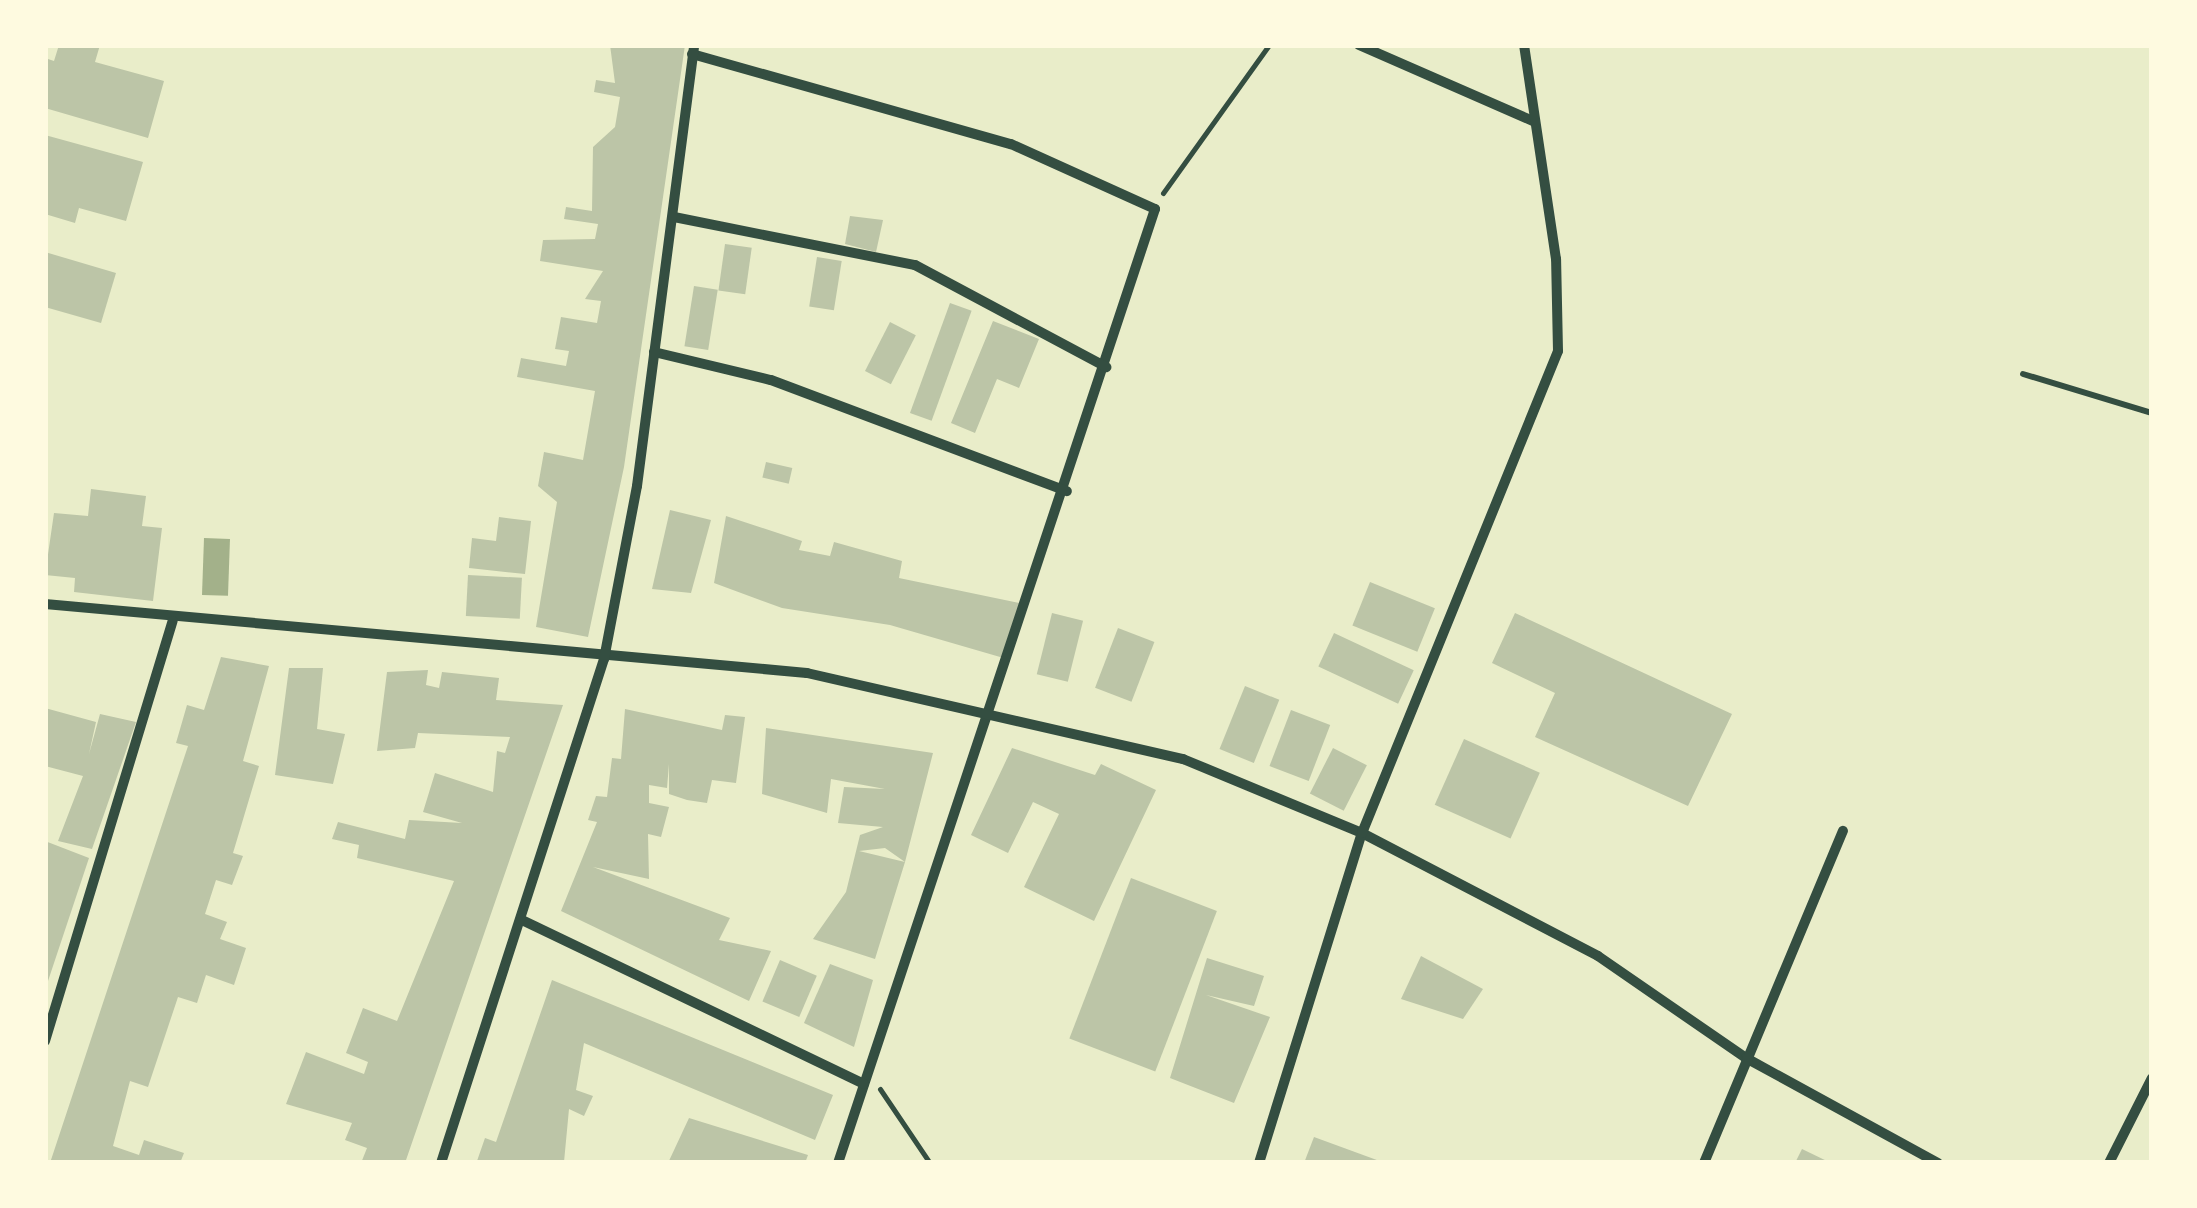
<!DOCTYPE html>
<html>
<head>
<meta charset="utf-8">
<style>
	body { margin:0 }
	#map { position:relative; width:2197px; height:1208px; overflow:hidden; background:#e9edc9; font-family:Arial,sans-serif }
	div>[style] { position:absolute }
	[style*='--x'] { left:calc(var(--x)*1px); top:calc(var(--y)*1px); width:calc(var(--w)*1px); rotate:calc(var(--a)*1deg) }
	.water>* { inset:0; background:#a3b18a; transform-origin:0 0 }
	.building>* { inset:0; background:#bcc5a7; transform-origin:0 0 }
	.path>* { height:5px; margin:-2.5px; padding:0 2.5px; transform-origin:2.5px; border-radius:2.5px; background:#344e41 }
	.service>* { height:6px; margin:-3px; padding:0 3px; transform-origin:3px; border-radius:3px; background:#344e41 }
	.minor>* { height:10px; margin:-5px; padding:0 5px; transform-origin:5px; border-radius:5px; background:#344e41 }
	span { translate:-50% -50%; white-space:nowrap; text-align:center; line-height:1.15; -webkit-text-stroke:8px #fefae0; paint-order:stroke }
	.frame { position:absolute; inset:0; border:48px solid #fefae0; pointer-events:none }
</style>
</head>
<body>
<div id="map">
	<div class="water">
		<div style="left:204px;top:538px;width:26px;height:57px;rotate:2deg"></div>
	</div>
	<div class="building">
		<div style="clip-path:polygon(59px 45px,100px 45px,95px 62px,164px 81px,148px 138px,45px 108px,45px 58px,54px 61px)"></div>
		<div style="clip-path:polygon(610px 45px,685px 45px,624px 467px,588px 637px,536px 627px,557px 502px,538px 486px,544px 452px,583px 460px,595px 391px,517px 377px,521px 358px,566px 366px,569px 351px,555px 349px,561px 317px,597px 323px,601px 301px,585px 299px,603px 271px,540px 261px,543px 240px,595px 239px,598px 224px,564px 219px,566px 207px,592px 211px,593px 147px,615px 127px,620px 97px,594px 92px,596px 80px,615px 83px)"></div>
		<div style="clip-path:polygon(45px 135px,143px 162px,126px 221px,79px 208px,75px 223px,45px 214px)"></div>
		<div style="clip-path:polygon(850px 216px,883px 220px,876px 252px,845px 244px)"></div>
		<div style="left:725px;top:244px;width:27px;height:47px;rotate:8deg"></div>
		<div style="clip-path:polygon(45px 252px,116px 273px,101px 323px,45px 307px)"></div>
		<div style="left:817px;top:257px;width:25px;height:50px;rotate:9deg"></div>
		<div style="left:694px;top:286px;width:24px;height:61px;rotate:9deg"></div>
		<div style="left:950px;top:303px;width:23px;height:117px;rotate:20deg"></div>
		<div style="clip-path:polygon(993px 321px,1039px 339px,1019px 388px,997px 379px,975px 433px,951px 423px)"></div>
		<div style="left:890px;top:322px;width:29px;height:55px;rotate:27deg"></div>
		<div style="left:766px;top:462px;width:27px;height:16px;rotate:13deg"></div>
		<div style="clip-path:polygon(91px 489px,146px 496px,142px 526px,162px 528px,153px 601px,74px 592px,75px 578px,45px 575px,54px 513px,88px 516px)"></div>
		<div style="clip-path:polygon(670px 510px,711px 520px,691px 593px,652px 589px)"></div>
		<div style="clip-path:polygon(726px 516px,802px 541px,799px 550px,830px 556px,834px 542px,902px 561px,899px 578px,1024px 604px,1007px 659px,890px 625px,782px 608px,714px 583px)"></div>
		<div style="clip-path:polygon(499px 517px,531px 521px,525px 574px,469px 568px,472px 538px,496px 541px)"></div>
		<div style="left:468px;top:575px;width:54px;height:41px;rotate:3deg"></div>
		<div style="left:1370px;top:582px;width:70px;height:47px;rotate:22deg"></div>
		<div style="left:1052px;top:613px;width:32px;height:63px;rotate:14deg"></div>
		<div style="clip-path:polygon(1515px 613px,1732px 714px,1688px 806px,1535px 737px,1555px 693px,1492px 663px)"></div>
		<div style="left:1118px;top:628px;width:39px;height:64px;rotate:21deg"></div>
		<div style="left:1334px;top:633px;width:88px;height:37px;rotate:25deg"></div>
		<div style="clip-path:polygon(221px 657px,269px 666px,243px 761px,259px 766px,233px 853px,243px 856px,232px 885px,216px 880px,205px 914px,227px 922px,220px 939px,246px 948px,234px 985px,206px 975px,197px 1003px,178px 997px,148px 1087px,130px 1081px,113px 1146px,139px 1155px,144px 1140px,184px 1153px,180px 1163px,50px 1163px,188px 746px,176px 743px,187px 705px,204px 710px)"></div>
		<div style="clip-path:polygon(289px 668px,323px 668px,317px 729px,345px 734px,333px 784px,275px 775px)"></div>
		<div style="clip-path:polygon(428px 670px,426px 685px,439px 688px,442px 672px,499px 678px,496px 700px,563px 705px,405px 1163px,361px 1163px,367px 1148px,345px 1140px,352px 1123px,286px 1104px,306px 1052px,364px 1074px,368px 1062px,346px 1053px,363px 1008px,397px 1021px,454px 881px,357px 858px,359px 845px,332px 839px,338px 822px,405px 839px,409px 820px,462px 823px,423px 812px,435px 773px,493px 792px,497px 751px,505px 753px,510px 737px,418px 733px,415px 748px,377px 751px,387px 672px)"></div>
		<div style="left:1245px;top:686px;width:37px;height:68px;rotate:22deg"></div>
		<div style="clip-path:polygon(45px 708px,96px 722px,89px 754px,100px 714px,136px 722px,92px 849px,58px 841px,83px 776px,45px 766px)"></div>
		<div style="clip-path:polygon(625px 709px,722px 730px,725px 715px,745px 717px,736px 783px,712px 780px,707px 803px,687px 800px,669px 794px,669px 764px,667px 788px,649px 785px,649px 803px,669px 807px,661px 837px,648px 834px,649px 879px,593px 867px,730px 918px,719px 940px,771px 951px,749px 1001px,561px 911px,597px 822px,588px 820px,596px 796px,607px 797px,612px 758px,621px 759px)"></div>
		<div style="left:1291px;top:710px;width:42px;height:60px;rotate:21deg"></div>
		<div style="clip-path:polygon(766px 728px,933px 753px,905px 862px,885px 848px,859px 851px,905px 862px,875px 959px,813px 939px,846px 892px,860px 835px,883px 827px,838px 823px,844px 787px,885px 789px,831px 779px,827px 813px,762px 794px)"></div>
		<div style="left:1464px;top:739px;width:83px;height:72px;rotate:24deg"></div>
		<div style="clip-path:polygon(1012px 748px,1095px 775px,1101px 764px,1156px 790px,1094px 921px,1024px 887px,1059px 814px,1033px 802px,1008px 853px,971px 835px)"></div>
		<div style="left:1333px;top:748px;width:38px;height:51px;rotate:27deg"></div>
		<div style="clip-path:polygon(45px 841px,89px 858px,46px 987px,45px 987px)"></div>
		<div style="left:1131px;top:878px;width:92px;height:172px;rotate:21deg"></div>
		<div style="clip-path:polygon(1421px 956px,1483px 989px,1463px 1019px,1401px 999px)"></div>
		<div style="clip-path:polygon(1207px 958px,1264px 976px,1254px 1006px,1206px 995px,1270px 1017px,1234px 1103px,1170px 1078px)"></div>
		<div style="left:780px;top:960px;width:40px;height:45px;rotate:23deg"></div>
		<div style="clip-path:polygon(830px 964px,873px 980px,854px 1047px,804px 1023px)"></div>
		<div style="clip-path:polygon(552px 980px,833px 1095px,815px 1140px,584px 1043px,576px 1090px,593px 1096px,584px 1116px,569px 1109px,564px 1162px,477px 1161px,485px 1138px,496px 1142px)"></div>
		<div style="clip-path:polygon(689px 1118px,808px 1155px,805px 1163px,668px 1163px)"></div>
		<div style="clip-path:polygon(1314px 1137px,1385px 1163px,1304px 1163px)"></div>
		<div style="clip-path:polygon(1802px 1149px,1831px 1163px,1795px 1163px)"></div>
	</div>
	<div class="path">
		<div style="--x:1163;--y:193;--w:182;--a:-54.4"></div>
		<div style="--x:880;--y:1089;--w:89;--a:56"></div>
	</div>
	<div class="service">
		<div style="--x:2023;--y:374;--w:135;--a:16.8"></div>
	</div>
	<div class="minor">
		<div style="--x:1359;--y:45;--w:192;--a:23.6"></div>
		<div style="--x:692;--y:54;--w:331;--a:15.8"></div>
		<div style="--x:1011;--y:144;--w:158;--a:24.3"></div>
		<div style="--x:1155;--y:209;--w:1005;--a:108.38"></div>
		<div style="--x:674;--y:217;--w:246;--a:11.3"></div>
		<div style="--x:915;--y:265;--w:217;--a:28.1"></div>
		<div style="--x:654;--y:352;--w:120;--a:13.5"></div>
		<div style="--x:771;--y:380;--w:316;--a:20.6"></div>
		<div style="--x:45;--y:604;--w:765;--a:5.17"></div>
		<div style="--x:807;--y:673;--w:386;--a:12.9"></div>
		<div style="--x:1183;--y:759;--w:194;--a:22.5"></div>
		<div style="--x:1362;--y:833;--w:266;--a:27.5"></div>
		<div style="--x:1598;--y:956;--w:180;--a:34.6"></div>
		<div style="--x:1746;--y:1058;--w:219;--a:28.7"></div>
		<div style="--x:524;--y:921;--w:377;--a:25.6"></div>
		<div style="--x:45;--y:1041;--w:439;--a:-73.1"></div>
		<div style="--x:441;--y:1163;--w:530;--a:-72.08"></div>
		<div style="--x:604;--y:659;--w:176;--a:-79.2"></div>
		<div style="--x:637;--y:486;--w:445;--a:-82.6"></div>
		<div style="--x:1259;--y:1163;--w:346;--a:-72.7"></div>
		<div style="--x:1362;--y:833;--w:520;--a:-67.87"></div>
		<div style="--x:1558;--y:351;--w:92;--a:-91.2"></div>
		<div style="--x:1556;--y:259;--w:216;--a:-98.5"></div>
		<div style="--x:1704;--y:1163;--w:360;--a:-67.3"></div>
		<div style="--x:2109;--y:1163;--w:95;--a:-63.2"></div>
	</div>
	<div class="frame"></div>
</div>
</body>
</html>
